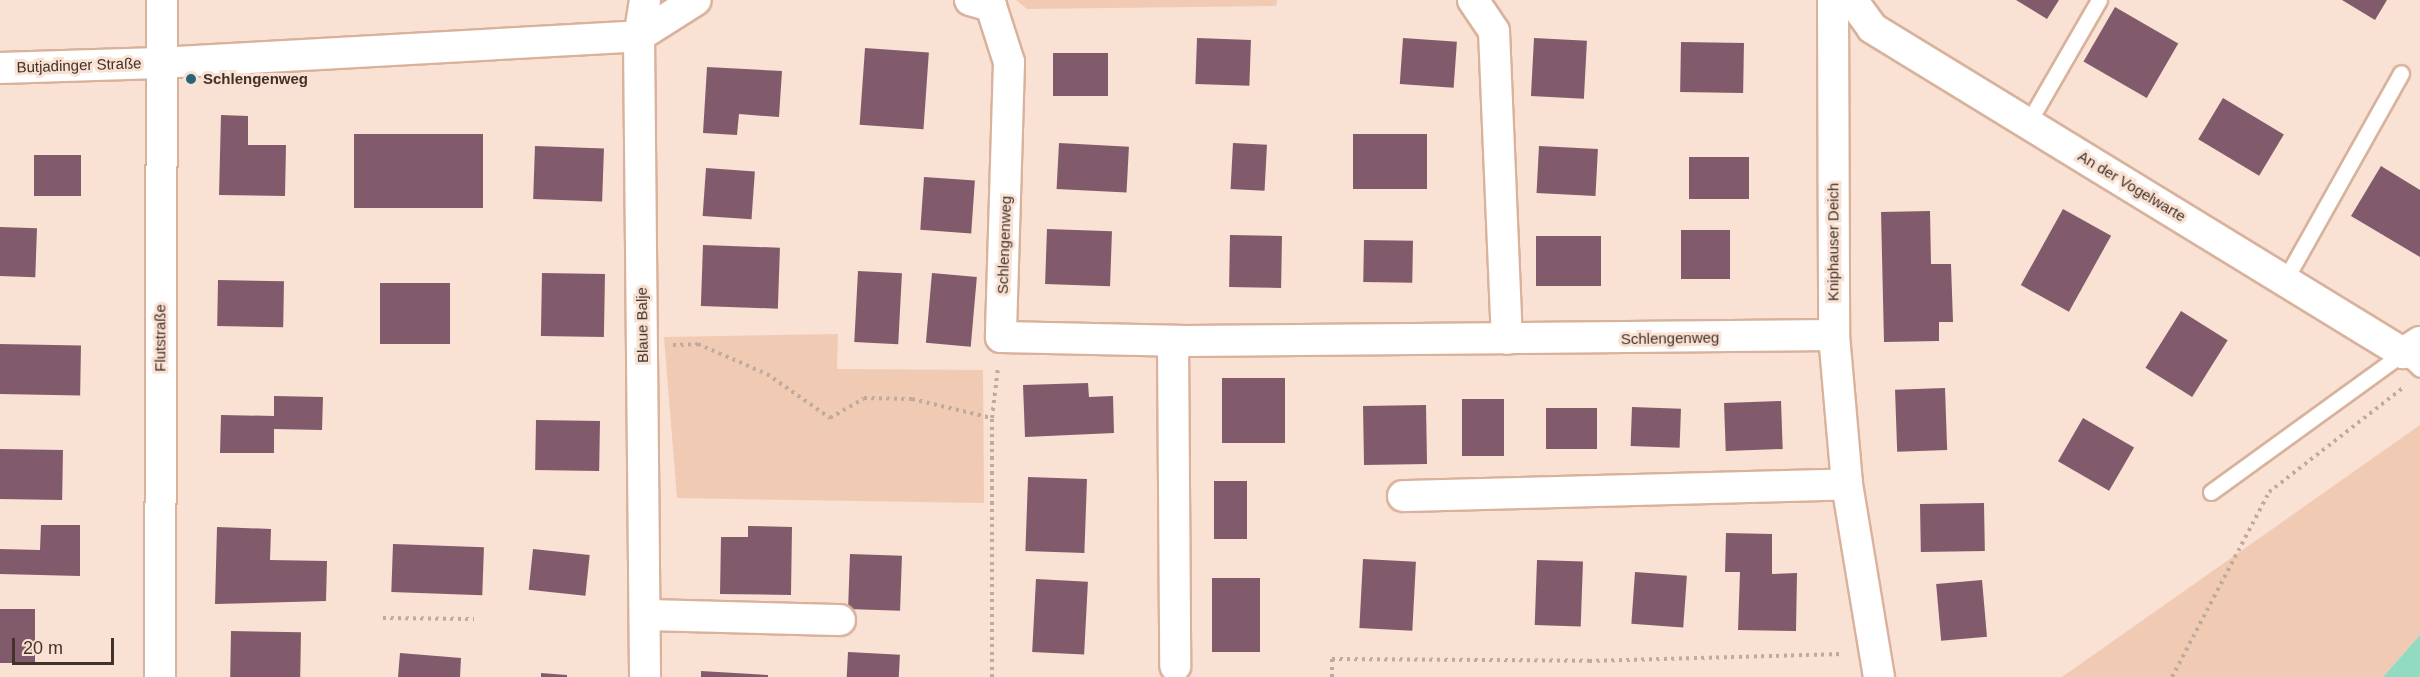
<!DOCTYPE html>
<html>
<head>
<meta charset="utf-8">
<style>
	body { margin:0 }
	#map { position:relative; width:2420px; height:677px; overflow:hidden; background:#f9e1d3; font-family:Helvetica,sans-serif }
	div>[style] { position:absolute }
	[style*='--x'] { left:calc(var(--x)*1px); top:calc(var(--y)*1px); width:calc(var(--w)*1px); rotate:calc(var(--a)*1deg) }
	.green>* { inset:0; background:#f1cab3 }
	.water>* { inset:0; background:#91dbc2 }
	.building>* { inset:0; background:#815b6b; transform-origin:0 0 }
	.path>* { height:4px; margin-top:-2px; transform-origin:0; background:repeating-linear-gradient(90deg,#bfaa9d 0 3px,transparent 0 7.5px) }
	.roads { filter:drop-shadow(2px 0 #d9b29c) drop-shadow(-2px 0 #d9b29c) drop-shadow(0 2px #d9b29c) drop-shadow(0 -2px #d9b29c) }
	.service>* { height:15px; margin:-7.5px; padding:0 7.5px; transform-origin:7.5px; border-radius:7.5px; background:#fff }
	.minor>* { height:30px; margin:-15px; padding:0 15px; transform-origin:15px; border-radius:15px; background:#fff }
	.dots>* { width:16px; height:16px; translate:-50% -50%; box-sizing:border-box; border:3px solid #f9e1d3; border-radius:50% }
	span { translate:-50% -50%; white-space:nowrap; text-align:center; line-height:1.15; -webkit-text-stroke:6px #f9e1d3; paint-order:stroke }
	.street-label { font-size:15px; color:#423229 }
	.poi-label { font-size:15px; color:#423229; font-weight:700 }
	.left { translate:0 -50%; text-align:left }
	.scale { position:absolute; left:12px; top:638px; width:102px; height:27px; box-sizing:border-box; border:3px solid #423229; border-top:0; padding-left:8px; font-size:18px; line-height:21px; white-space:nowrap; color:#423229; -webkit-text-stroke:4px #f9e1d3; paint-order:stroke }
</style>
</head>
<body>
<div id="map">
	<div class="green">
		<div style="clip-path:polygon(1016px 0,1277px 0,1276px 6px,1027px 9px)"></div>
		<div style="clip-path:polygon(838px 334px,837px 369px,983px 370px,984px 503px,677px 498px,664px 337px)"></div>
		<div style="clip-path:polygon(2420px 425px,2420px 635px,2383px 677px,2062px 677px)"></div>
	</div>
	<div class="water">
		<div style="clip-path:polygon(2420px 635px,2420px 677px,2383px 677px)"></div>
	</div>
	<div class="building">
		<div style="clip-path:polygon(2016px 0,2059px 0,2047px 19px)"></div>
		<div style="clip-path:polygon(2342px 0,2387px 0,2375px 20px)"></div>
		<div style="left:2115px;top:7px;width:73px;height:63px;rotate:30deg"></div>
		<div style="left:1197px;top:38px;width:54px;height:46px;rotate:2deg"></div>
		<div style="left:1403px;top:38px;width:54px;height:46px;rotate:4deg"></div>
		<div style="left:1534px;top:38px;width:53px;height:58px;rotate:3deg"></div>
		<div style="left:1681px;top:42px;width:63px;height:50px;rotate:1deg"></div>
		<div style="left:865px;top:48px;width:64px;height:77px;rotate:4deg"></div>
		<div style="left:1053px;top:53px;width:55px;height:43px"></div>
		<div style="clip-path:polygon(707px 67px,782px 71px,779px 117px,739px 114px,737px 135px,703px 133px)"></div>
		<div style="left:2223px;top:98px;width:71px;height:48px;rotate:31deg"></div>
		<div style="clip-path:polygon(221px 115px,248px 116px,248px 145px,286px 145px,285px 196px,219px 195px)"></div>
		<div style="left:354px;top:134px;width:129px;height:74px"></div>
		<div style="left:1353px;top:134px;width:74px;height:55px"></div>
		<div style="left:1059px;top:143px;width:70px;height:46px;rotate:3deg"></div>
		<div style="left:1233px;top:143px;width:34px;height:46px;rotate:3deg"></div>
		<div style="left:535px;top:146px;width:69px;height:53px;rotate:2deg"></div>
		<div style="left:1539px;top:146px;width:59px;height:47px;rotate:3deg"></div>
		<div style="left:34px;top:155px;width:47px;height:41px"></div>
		<div style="left:1689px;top:157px;width:60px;height:42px"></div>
		<div style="clip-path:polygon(2381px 166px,2420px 190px,2420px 257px,2351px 216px)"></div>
		<div style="left:706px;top:168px;width:49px;height:48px;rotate:4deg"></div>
		<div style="left:924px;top:177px;width:51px;height:53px;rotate:4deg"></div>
		<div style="left:2063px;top:209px;width:55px;height:87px;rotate:29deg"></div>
		<div style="clip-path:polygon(1930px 211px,1931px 264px,1951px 264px,1953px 322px,1939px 322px,1939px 341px,1884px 342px,1881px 212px)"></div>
		<div style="left:0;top:227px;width:37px;height:49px;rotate:2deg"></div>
		<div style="left:1047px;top:229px;width:65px;height:55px;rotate:2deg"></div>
		<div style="left:1681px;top:230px;width:49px;height:49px"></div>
		<div style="left:1230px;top:235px;width:52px;height:52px;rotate:1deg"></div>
		<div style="left:1601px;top:236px;width:50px;height:65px;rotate:90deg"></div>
		<div style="left:1364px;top:240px;width:49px;height:42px;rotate:1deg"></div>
		<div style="left:703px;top:245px;width:77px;height:61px;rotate:2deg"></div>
		<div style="left:858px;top:271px;width:44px;height:71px;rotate:3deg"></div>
		<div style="left:542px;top:273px;width:63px;height:63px;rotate:1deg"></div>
		<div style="left:932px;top:273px;width:45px;height:70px;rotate:5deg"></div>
		<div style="left:218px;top:280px;width:66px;height:46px;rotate:1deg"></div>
		<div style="left:380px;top:283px;width:70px;height:61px"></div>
		<div style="left:2181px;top:311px;width:55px;height:67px;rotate:32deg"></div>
		<div style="left:0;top:344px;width:81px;height:50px;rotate:1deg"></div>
		<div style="left:1222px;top:378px;width:63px;height:65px"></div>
		<div style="clip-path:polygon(1088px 383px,1089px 397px,1113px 396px,1114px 433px,1025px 437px,1023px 385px)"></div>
		<div style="left:1945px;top:388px;width:62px;height:50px;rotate:88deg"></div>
		<div style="clip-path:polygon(274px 396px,323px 397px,322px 430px,274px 429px,274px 453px,220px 453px,221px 415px,274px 416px)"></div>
		<div style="left:1462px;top:399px;width:42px;height:57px"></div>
		<div style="left:1781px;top:401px;width:48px;height:57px;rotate:88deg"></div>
		<div style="left:1426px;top:405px;width:59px;height:63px;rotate:89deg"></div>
		<div style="left:1632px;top:407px;width:49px;height:39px;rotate:2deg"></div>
		<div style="left:1546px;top:408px;width:51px;height:41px"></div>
		<div style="left:2083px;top:418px;width:59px;height:50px;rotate:30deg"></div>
		<div style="left:536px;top:420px;width:64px;height:50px;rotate:1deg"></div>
		<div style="left:0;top:449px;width:63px;height:50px;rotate:1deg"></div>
		<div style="left:1028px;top:477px;width:59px;height:74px;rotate:2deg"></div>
		<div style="left:1214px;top:481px;width:33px;height:58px"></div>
		<div style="left:1984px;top:503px;width:48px;height:64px;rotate:89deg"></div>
		<div style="clip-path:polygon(41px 525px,80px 525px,80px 576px,0 574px,0 549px,40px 550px)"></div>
		<div style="clip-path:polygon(748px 526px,792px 527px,791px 595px,720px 594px,721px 537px,748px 537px)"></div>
		<div style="clip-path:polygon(217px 527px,271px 529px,270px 560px,327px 561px,326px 601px,215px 604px)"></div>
		<div style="clip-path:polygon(1726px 533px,1772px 534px,1772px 574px,1797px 573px,1796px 631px,1738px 630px,1740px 572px,1725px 572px)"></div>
		<div style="left:393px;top:544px;width:91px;height:48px;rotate:2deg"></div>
		<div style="left:533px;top:549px;width:57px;height:41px;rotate:6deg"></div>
		<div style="left:850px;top:554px;width:52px;height:55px;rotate:2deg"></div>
		<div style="left:1363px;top:559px;width:53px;height:69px;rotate:3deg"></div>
		<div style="left:1537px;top:560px;width:46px;height:65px;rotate:2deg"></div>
		<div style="left:1635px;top:572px;width:52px;height:52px;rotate:4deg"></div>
		<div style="left:1212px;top:578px;width:48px;height:74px"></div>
		<div style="left:1036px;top:579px;width:52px;height:73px;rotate:3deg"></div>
		<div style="left:1982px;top:580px;width:57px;height:46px;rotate:85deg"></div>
		<div style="left:0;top:609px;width:35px;height:54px"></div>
		<div style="left:231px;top:631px;width:70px;height:46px;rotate:1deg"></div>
		<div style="left:848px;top:652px;width:52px;height:25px;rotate:3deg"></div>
		<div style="clip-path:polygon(400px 653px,461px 658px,460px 677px,398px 677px)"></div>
		<div style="clip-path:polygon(701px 671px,768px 675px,768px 677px,701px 677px)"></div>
		<div style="clip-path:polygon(541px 673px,567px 675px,567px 677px,541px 677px)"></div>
	</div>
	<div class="path">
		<div style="--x:673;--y:345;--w:25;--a:-2"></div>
		<div style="--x:698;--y:344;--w:75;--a:23.5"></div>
		<div style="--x:767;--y:374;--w:77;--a:34.9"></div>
		<div style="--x:830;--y:418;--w:39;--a:-30"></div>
		<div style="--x:864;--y:398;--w:48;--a:1.2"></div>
		<div style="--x:912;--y:399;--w:82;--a:13.4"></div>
		<div style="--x:383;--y:618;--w:91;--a:0.6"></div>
		<div style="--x:992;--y:677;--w:259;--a:-90"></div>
		<div style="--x:992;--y:418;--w:50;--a:-83.2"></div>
		<div style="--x:1332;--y:677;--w:18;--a:-90"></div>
		<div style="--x:1332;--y:659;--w:257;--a:0.4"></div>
		<div style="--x:1589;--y:661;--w:255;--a:-1.6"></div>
		<div style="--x:2172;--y:677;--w:209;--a:-62.3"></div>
		<div style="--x:2269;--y:492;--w:171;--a:-37.9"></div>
	</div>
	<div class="roads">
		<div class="service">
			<div style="--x:2028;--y:123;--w:142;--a:-60"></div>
			<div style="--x:2285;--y:280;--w:237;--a:-60.7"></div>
			<div style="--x:2211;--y:492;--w:237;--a:-35.9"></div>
			<div style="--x:2403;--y:353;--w:23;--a:43"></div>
		</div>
		<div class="minor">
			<div style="--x:645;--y:0;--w:36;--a:99"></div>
			<div style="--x:639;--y:36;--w:641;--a:89.46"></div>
			<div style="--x:970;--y:0;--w:22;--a:16"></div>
			<div style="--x:991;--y:6;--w:59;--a:72.2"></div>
			<div style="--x:1009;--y:62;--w:275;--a:91.7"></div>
			<div style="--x:1001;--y:337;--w:186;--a:1.2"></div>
			<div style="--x:1187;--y:341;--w:647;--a:-0.53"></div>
			<div style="--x:1473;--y:0;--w:37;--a:56"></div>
			<div style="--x:1494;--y:31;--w:308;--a:87.6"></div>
			<div style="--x:1833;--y:0;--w:335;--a:89.8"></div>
			<div style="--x:1834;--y:335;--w:150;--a:85"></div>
			<div style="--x:1847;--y:484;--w:196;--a:80.6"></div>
			<div style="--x:1852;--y:0;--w:34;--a:54"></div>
			<div style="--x:1872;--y:28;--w:623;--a:31.47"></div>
			<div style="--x:2403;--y:353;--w:20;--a:-33"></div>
			<div style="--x:0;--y:68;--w:159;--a:-1.8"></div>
			<div style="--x:159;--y:63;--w:481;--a:-3.2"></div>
			<div style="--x:639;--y:36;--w:67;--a:-32.3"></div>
			<div style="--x:1173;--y:341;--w:325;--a:89.6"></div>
			<div style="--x:1403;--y:496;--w:444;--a:-1.5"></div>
			<div style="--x:645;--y:615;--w:195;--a:1.5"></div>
			<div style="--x:160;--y:677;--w:677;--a:-89.83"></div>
		</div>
	</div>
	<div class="dots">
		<div style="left:191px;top:79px;background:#2b637d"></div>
	</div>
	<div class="street-label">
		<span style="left:79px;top:65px;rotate:-2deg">Butjadinger Straße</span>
		<span style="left:2132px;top:186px;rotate:31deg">An der Vogelwarte</span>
		<span style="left:1833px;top:242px;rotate:-90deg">Kniphauser Deich</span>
		<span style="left:1004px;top:245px;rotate:-88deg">Schlengenweg</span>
		<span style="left:642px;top:325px;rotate:-91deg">Blaue Balje</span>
		<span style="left:160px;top:338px;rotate:-90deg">Flutstraße</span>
		<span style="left:1670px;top:338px;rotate:-1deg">Schlengenweg</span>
	</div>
	<div class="poi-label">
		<span class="left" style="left:203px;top:79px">Schlengenweg</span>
	</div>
	<div class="scale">20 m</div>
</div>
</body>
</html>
